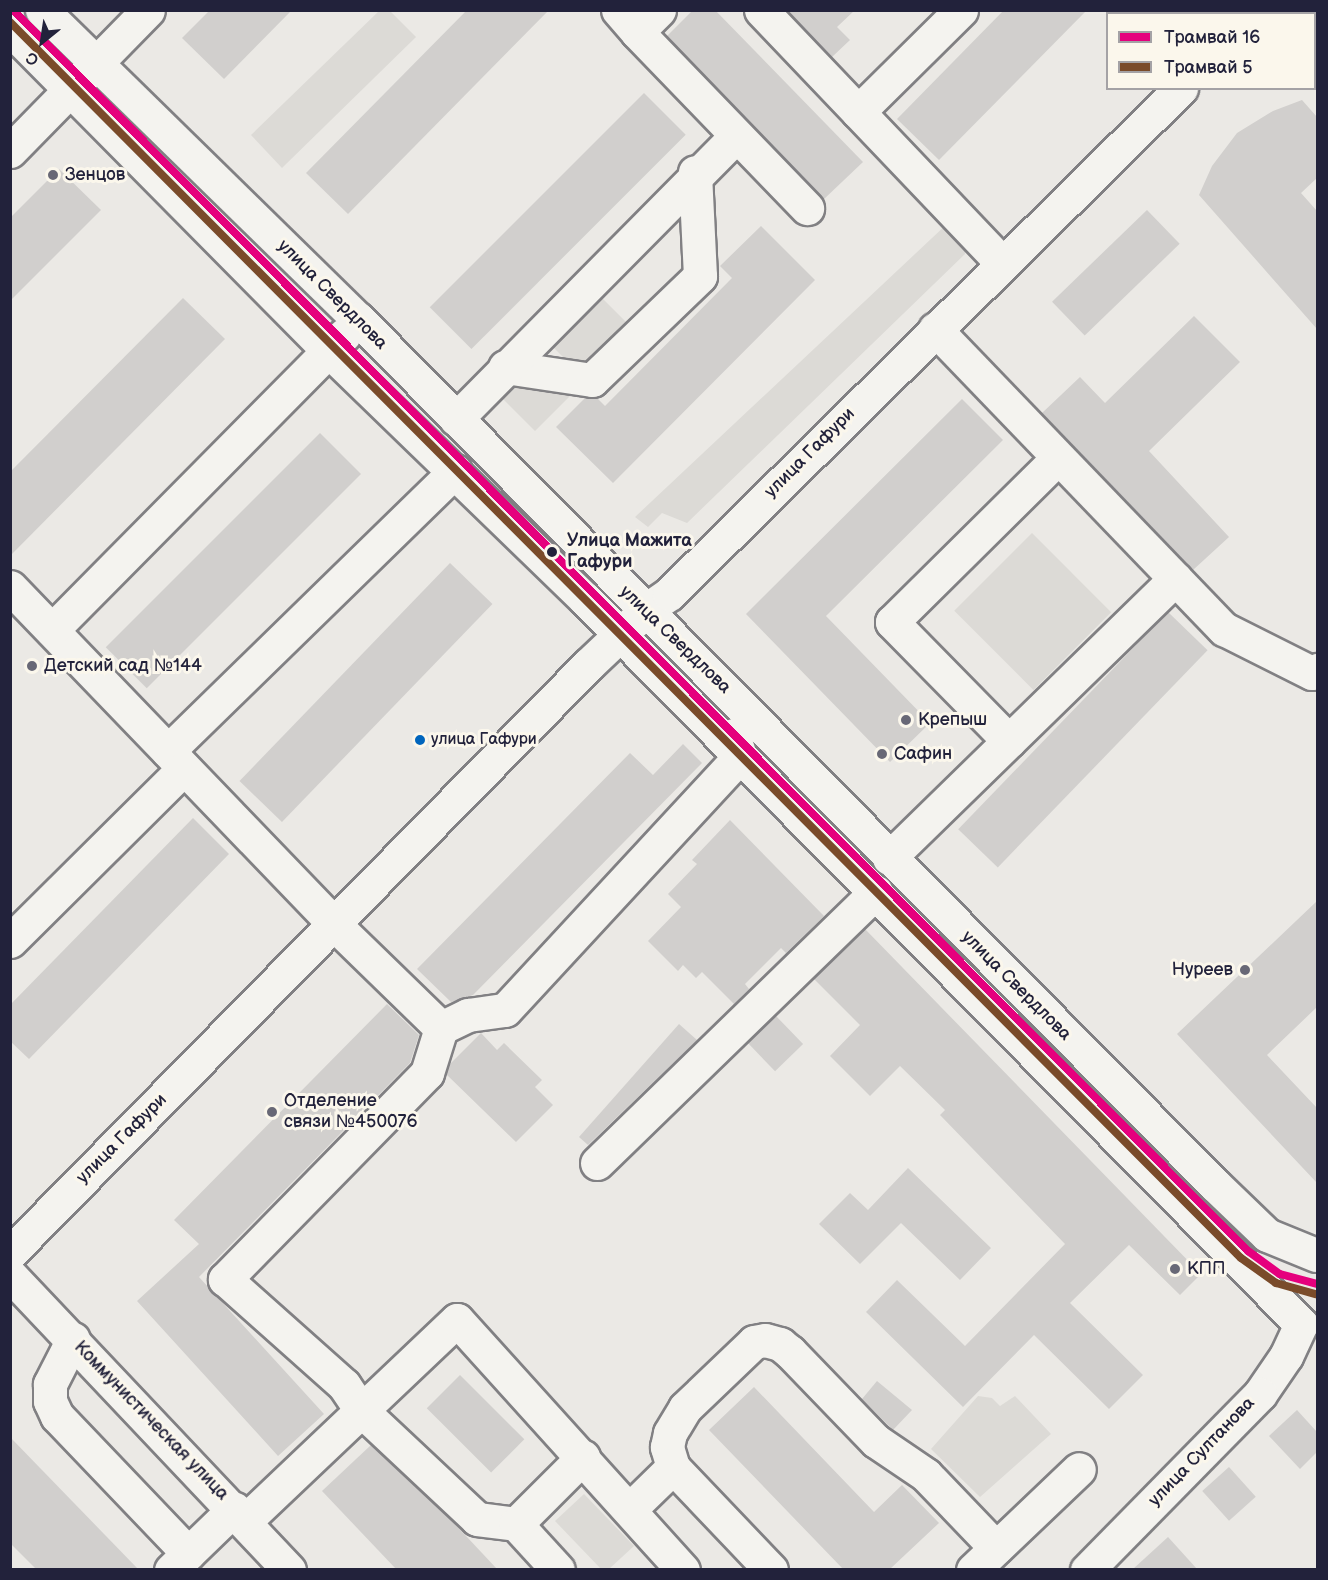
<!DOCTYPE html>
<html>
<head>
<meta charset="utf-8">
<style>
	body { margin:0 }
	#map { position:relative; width:1328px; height:1580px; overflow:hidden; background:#ebe9e5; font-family:"Balsamiq Sans",sans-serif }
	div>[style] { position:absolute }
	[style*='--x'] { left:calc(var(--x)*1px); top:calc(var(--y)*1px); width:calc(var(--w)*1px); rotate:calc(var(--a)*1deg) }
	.green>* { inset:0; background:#dcdad6; transform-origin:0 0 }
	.building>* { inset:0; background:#d1cfcd; transform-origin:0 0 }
	.roads { filter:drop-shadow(2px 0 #818083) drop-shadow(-2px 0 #818083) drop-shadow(0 2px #818083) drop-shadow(0 -2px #818083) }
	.minor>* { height:33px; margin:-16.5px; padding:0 16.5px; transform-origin:16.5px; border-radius:16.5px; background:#f4f3ef }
	.major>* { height:33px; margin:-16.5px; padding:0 16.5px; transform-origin:16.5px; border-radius:16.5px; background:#f4f3ef }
	.tram-1>* { height:8px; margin:-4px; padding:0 4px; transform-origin:4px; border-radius:4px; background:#e5007d }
	.tram-2>* { height:8px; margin:-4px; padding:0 4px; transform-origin:4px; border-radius:4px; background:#7a4b2a }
	.dots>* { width:16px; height:16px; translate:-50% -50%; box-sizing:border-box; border:3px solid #fbf7ec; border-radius:50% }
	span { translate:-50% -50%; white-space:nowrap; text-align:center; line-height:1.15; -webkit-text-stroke:6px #fbf7ec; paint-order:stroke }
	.bus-label { font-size:16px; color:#22223b }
	.left { translate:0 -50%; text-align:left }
	.poi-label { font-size:18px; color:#22223b }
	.right { translate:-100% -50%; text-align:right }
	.street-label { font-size:18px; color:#22223b }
	.stop-label { font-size:18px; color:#22223b; font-weight:700 }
	.frame { position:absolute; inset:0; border:12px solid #22223b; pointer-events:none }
	.legend { position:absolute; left:1106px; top:12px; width:210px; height:78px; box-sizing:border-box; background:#fbf7ec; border:2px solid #a4a2a5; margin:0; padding:8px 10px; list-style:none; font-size:18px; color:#22223b }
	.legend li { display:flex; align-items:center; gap:12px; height:30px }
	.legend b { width:30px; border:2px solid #a4a2a5 }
	.north { position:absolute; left:12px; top:12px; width:60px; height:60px; -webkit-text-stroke:4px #fbf7ec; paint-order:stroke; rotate:210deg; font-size:16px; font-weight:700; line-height:24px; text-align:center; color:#22223b }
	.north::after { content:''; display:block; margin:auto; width:21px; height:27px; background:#22223b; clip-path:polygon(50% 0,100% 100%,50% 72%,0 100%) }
</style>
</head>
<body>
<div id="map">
	<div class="green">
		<div style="clip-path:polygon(379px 11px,390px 11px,416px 37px,282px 168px,251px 135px)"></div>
		<div style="clip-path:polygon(948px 223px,966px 242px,965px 254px,687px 523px,662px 513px,648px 527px,635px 517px)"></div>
		<div style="clip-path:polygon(598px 294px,631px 327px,595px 362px,567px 361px,549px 343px)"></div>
		<div style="clip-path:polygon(520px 382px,579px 387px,535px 431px,503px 399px)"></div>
		<div style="left:1032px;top:533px;width:112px;height:110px;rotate:45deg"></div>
		<div style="clip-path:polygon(978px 1396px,992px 1398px,1000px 1406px,1015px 1396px,1051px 1434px,980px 1497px,931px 1449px)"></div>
		<div style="clip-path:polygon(584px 1494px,634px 1546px,609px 1569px,601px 1569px,555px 1521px)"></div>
	</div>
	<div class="building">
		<div style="clip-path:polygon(210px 10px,292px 10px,224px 79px,182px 38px)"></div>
		<div style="clip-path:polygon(467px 10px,549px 10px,348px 214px,306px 173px)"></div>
		<div style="clip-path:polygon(693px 10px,715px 10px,863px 162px,823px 200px,667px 36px)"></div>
		<div style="clip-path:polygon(787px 10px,855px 10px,837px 27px,850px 40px,832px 57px)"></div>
		<div style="clip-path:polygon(1004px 10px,1087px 10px,939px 160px,897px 119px)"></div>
		<div style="left:644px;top:93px;width:59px;height:303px;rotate:45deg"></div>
		<div style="clip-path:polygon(1302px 100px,1317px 117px,1317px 178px,1301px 193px,1317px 211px,1317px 329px,1199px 195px,1212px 166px,1237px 133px,1273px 111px)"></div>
		<div style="clip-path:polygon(59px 169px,101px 210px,10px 301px,10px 218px)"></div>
		<div style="left:1147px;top:210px;width:47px;height:132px;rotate:46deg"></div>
		<div style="clip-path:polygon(761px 226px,815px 280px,613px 483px,556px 427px,585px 398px,597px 398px,605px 406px,732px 278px,720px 266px)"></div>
		<div style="clip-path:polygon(183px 298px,225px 339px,10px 556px,10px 472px)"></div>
		<div style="clip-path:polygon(1194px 316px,1240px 362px,1149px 451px,1229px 537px,1193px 570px,1042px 413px,1080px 377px,1105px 403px)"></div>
		<div style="clip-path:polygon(962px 399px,1003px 440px,826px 616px,930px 723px,890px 762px,746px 614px)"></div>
		<div style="left:320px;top:433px;width:58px;height:303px;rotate:45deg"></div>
		<div style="left:450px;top:563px;width:59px;height:303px;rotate:44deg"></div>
		<div style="left:1168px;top:612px;width:55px;height:302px;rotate:44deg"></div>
		<div style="clip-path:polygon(683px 744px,702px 763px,473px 995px,451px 1002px,417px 969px,630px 753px,653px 775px)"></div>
		<div style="clip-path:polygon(193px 818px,229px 854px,29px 1059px,10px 1041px,10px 1005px)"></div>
		<div style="clip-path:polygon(730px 820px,824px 916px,786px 953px,781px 948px,745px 984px,749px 989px,734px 1004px,702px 972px,696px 978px,683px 965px,678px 971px,648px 941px,681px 907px,668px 894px,697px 864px,692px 860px)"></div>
		<div style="clip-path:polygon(1317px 901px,1317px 1007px,1267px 1055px,1317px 1108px,1317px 1183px,1177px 1034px)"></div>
		<div style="clip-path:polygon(865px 929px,1201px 1274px,1180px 1295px,1129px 1245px,1070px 1303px,1143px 1375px,1109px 1409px,1034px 1335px,963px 1407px,866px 1312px,897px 1280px,965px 1346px,1065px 1244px,940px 1115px,945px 1110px,900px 1066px,870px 1096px,830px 1056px,860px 1025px,814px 979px)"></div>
		<div style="clip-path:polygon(387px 1004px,419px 1035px,410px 1063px,199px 1277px,324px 1414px,278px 1456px,137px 1301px,199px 1244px,174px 1220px)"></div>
		<div style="left:776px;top:1016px;width:39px;height:39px;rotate:46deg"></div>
		<div style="clip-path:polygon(679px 1024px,697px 1040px,588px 1145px,579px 1137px)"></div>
		<div style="clip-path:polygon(481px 1033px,497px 1050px,504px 1043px,542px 1080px,535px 1087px,553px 1105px,516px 1142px,446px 1074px,449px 1065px)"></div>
		<div style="clip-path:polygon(908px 1168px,991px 1248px,960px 1280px,901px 1223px,860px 1264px,819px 1224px,850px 1193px,868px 1210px)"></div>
		<div style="left:460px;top:1375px;width:91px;height:47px;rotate:45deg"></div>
		<div style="clip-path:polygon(877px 1381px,912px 1410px,893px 1430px,862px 1399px)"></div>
		<div style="clip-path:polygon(754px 1387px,874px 1512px,902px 1485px,939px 1523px,890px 1569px,843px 1569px,709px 1430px)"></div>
		<div style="clip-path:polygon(1297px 1410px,1317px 1432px,1317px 1452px,1300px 1469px,1269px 1436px)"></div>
		<div style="clip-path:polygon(10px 1437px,138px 1569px,36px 1569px,10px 1543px)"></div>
		<div style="clip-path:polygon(371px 1445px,452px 1521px,497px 1569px,396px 1569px,322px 1491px)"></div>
		<div style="left:1229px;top:1467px;width:40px;height:36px;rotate:48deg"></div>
		<div style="clip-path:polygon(1168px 1537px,1197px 1569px,1133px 1569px)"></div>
	</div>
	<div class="roads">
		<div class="minor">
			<div style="--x:42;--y:10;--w:442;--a:44.4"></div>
			<div style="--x:358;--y:319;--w:1218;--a:45.3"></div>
			<div style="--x:1215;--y:1185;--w:72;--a:43.9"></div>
			<div style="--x:1267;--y:1235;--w:53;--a:22.2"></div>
			<div style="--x:618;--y:10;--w:29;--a:49"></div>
			<div style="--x:659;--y:10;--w:31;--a:135"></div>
			<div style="--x:637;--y:32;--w:245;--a:46"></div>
			<div style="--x:761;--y:10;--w:349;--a:46.4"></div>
			<div style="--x:1314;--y:22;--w:6;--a:45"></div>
			<div style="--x:10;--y:29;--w:453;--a:45.3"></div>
			<div style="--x:329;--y:351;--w:356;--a:44.1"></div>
			<div style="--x:585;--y:599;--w:1019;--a:45.36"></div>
			<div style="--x:1301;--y:1324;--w:35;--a:115"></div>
			<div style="--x:1286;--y:1356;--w:46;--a:124.4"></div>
			<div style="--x:1260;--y:1394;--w:247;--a:134.5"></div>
			<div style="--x:858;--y:112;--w:145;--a:-44.7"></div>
			<div style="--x:10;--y:151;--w:197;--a:-45.6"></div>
			<div style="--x:935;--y:329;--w:417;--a:46.1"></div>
			<div style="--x:1224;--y:629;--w:98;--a:26.6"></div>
			<div style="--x:1312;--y:673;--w:7;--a:-27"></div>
			<div style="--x:505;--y:367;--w:88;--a:8.5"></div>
			<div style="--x:592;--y:380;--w:150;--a:-43.9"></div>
			<div style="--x:700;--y:276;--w:104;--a:-92.8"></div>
			<div style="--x:456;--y:419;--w:398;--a:-45.3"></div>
			<div style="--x:10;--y:587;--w:467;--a:46.1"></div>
			<div style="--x:334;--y:924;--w:149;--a:44.2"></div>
			<div style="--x:441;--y:1028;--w:47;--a:107.3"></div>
			<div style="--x:427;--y:1073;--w:289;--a:134.4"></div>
			<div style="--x:225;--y:1279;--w:159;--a:41.7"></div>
			<div style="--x:344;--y:1385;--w:30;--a:56"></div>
			<div style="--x:361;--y:1410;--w:159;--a:43.2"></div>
			<div style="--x:477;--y:1519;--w:39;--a:7"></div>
			<div style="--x:516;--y:1524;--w:62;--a:47.6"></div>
			<div style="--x:52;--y:630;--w:415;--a:-45.3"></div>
			<div style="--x:1009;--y:741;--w:167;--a:-134.5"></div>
			<div style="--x:892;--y:622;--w:233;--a:-44.7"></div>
			<div style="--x:168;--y:751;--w:401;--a:-44.3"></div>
			<div style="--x:889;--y:858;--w:400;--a:-44.3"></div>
			<div style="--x:10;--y:941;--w:245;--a:-44.8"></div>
			<div style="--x:441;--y:1028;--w:30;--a:-26"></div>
			<div style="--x:468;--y:1015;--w:37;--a:-8"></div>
			<div style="--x:505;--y:1010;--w:346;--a:-47.2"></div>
			<div style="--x:740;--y:756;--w:22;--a:-108"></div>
			<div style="--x:597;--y:1163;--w:389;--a:-44.2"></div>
			<div style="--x:10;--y:1275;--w:406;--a:46.6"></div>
			<div style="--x:73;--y:1339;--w:51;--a:117.1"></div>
			<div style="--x:50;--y:1384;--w:17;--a:90"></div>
			<div style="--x:50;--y:1401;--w:17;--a:65"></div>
			<div style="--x:57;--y:1416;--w:190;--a:46.3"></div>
			<div style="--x:630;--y:1509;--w:60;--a:-44.3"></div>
			<div style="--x:245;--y:1521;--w:292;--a:-43.5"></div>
			<div style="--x:457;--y:1320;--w:337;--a:47.9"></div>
			<div style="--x:516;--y:1524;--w:95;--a:-45"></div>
			<div style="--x:171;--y:1570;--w:88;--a:-44.1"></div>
			<div style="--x:771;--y:1570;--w:142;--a:-133.6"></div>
			<div style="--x:673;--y:1467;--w:21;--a:-107"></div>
			<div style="--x:667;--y:1447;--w:14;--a:-78"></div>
			<div style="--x:670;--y:1433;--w:29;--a:-59"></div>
			<div style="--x:685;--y:1408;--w:95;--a:-43.7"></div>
			<div style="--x:754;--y:1342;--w:11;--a:-10"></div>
			<div style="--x:765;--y:1340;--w:16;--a:15"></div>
			<div style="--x:780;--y:1344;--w:13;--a:39"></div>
			<div style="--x:790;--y:1352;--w:124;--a:46"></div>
			<div style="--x:876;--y:1441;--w:60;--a:34.2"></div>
			<div style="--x:926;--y:1475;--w:101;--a:46.2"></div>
			<div style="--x:973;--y:1570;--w:146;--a:-43.6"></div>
		</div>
		<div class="major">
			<div style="--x:1259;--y:14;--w:5;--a:-53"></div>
			<div style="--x:10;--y:1253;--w:825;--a:-45.49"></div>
			<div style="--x:588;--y:665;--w:80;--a:-43.5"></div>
			<div style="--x:646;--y:610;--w:28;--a:-35"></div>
			<div style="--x:669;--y:594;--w:720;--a:-44.66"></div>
		</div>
	</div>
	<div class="tram-1">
		<div style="--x:13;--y:10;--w:1751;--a:45.14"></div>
		<div style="--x:1248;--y:1251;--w:39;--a:36"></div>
		<div style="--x:1280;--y:1274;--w:39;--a:15"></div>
	</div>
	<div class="tram-2">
		<div style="--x:10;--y:22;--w:1744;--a:45.12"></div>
		<div style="--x:1241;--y:1258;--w:43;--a:35.5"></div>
		<div style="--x:1276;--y:1283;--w:41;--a:15.8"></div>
	</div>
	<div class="dots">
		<div style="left:53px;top:175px;background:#686876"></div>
		<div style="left:552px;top:552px;background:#22223b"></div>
		<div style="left:32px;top:666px;background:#686876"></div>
		<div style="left:906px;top:720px;background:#686876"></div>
		<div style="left:420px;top:740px;background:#0065bd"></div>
		<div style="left:882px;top:754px;background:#686876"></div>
		<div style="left:1245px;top:970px;background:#686876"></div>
		<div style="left:272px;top:1112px;background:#686876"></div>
		<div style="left:1175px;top:1269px;background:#686876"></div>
	</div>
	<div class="bus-label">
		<span class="left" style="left:431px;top:740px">улица Гафури</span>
	</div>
	<div class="poi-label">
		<span class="left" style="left:65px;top:175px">Зенцов</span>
		<span class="left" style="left:44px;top:666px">Детский сад №144</span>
		<span class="left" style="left:918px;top:720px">Крепыш</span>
		<span class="left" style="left:894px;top:754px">Сафин</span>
		<span class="right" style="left:1233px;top:970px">Нуреев</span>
		<span class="left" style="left:284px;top:1112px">Отделение<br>связи №450076</span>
		<span class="left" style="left:1187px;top:1269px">КПП</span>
	</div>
	<div class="street-label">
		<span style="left:332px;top:295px;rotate:45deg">улица Свердлова</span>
		<span style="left:810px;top:453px;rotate:-45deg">улица Гафури</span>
		<span style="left:675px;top:640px;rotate:44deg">улица Свердлова</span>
		<span style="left:1016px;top:986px;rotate:45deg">улица Свердлова</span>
		<span style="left:122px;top:1139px;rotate:-45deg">улица Гафури</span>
		<span style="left:151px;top:1421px;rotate:46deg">Коммунистическая улица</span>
		<span style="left:1202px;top:1452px;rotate:-46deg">улица Султанова</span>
	</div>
	<div class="stop-label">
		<span class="left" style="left:567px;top:552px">Улица Мажита<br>Гафури</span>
	</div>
	<div class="frame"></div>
	<ul class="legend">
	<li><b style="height:8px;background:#e5007d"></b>Трамвай 16</li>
	<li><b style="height:8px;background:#7a4b2a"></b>Трамвай 5</li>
	</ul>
	<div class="north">С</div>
</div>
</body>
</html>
